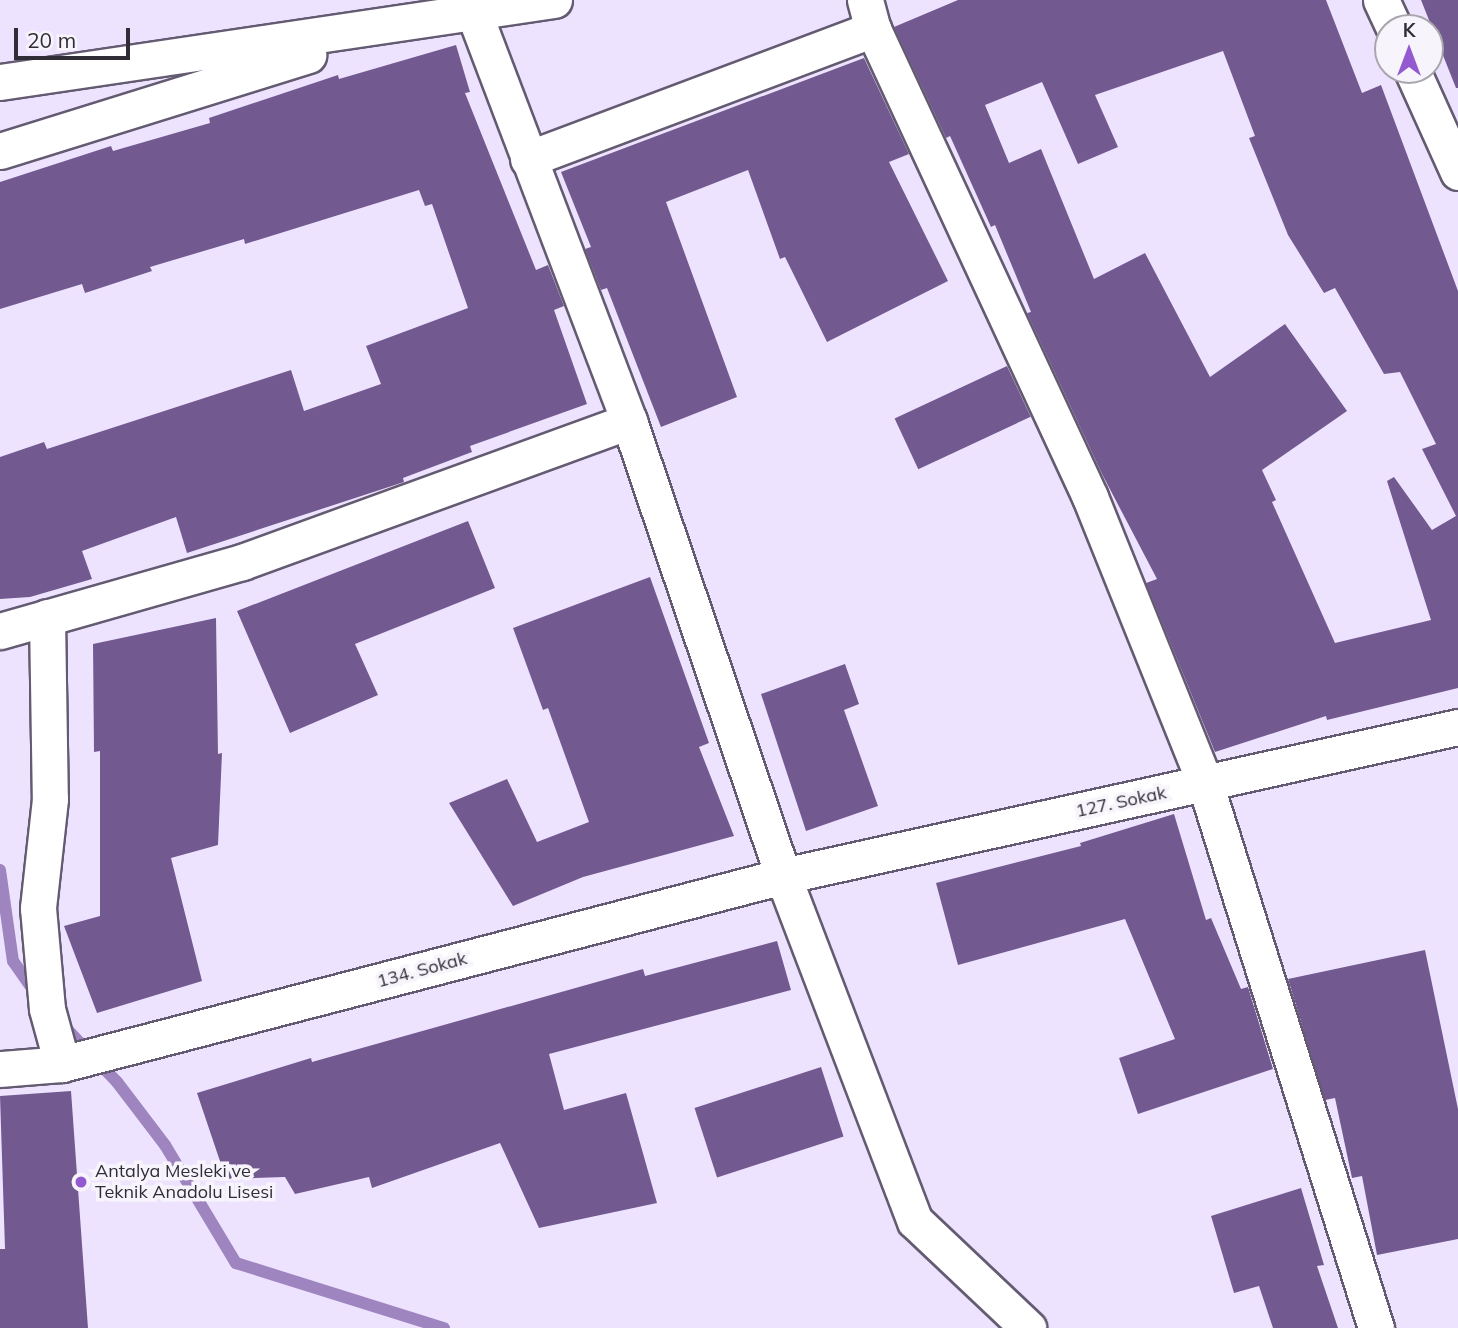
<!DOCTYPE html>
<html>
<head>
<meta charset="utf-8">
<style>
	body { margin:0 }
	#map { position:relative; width:1458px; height:1328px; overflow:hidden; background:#eee3ff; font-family:Mulish,sans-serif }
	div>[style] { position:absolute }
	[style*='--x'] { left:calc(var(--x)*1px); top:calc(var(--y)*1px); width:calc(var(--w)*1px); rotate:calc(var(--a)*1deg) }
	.stream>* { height:12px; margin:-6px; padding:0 6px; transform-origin:6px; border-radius:6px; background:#9e85bf }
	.building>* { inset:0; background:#725a90; transform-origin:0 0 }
	.roads { filter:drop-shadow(2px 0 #645b72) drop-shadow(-2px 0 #645b72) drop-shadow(0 2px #645b72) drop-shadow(0 -2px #645b72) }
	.street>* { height:35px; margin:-17.5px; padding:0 17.5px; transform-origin:17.5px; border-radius:17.5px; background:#fff }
	.dots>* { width:19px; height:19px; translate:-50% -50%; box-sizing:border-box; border:4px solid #f7f5fb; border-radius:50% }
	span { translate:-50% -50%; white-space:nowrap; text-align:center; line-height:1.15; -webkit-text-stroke:7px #f7f5fb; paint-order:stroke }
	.street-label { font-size:18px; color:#312d37 }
	.poi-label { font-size:18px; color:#312d37 }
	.left { translate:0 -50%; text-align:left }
	.north { position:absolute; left:1374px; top:14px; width:70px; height:70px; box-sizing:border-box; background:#f7f5fb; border:2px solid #a8a5ad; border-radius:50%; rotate:0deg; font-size:19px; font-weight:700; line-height:28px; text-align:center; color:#312d37 }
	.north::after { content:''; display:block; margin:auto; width:24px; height:32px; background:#9359d1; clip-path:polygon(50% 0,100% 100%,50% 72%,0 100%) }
	.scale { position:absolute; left:14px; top:28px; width:116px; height:32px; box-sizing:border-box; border:4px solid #312d37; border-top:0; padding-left:9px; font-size:21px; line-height:24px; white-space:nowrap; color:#312d37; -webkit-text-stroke:5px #f7f5fb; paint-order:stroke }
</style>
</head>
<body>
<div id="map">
	<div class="stream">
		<div style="--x:0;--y:870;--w:92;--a:81.9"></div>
		<div style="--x:13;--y:961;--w:40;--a:55.1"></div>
		<div style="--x:62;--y:1024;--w:80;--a:46.5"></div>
		<div style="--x:117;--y:1082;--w:79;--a:52.7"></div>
		<div style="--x:165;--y:1145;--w:138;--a:59"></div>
		<div style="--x:236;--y:1263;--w:218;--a:17.4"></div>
	</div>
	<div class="building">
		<div style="clip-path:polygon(evenodd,958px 0,1326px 0,1362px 93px,1381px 85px,1458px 291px,1458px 688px,1327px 720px,1326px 716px,1215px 752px,1146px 583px,1157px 579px,1102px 474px,1027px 313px,1031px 312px,995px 225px,991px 227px,950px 136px,946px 138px,894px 27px,958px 0,1223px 51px,1255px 136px,1249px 138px,1288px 235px,1324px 293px,1335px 288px,1384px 374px,1400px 372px,1436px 444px,1422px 449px,1456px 516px,1432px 530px,1394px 477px,1387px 481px,1431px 620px,1335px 643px,1272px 502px,1276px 500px,1262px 470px,1347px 411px,1285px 324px,1210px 377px,1145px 253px,1094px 279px,1041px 149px,1009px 163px,985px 105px,1042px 82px,1078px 164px,1118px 147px,1095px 95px,1223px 51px)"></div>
		<div style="clip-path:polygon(1421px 0,1458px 0,1458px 88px,1456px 88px)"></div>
		<div style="clip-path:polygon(456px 45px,470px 92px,465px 93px,536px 270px,548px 265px,564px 306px,554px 310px,587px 404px,470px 446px,472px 452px,403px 478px,404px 482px,187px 553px,176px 517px,82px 551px,92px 579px,30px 597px,0 599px,0 457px,44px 442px,47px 449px,291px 370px,304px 411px,381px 384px,366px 346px,468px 308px,432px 204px,425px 206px,419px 190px,245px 244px,244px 239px,150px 267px,152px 271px,85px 293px,82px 284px,0 309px,0 182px,111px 146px,113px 151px,210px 123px,209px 118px,338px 75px,339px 79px)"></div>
		<div style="clip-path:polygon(864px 58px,909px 154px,889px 162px,948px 281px,827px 342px,785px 257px,780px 259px,748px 170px,666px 202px,737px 397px,661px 427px,607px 288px,601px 290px,585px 249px,591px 247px,561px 172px)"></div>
		<div style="left:1007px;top:366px;width:56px;height:124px;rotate:65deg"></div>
		<div style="clip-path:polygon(468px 521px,495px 588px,355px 644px,378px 695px,290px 733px,237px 611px)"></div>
		<div style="clip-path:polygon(650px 577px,709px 743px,699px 747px,734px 836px,583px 877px,513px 906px,449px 803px,507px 779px,537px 842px,589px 822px,548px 708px,543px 710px,513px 628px)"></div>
		<div style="clip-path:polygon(216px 618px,218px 754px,222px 753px,218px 845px,171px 858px,202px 981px,97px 1013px,64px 926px,100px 916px,100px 751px,94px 752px,93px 644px)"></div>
		<div style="clip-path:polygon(845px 664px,859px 704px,844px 710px,878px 806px,806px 831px,761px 694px)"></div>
		<div style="clip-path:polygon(1174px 814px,1206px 920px,1211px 918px,1241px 989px,1248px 987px,1273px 1069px,1138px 1114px,1119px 1058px,1175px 1039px,1125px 919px,958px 965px,936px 883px,1081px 846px,1080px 843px)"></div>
		<div style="clip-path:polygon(777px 941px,791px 990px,549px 1054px,564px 1110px,626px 1093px,657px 1203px,539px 1228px,500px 1143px,372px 1188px,369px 1177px,295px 1194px,285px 1177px,226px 1179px,197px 1093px,311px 1058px,312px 1062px,643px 969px,645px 976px)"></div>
		<div style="clip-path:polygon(1425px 950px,1458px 1109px,1458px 1239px,1377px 1255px,1362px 1176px,1352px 1178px,1335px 1098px,1325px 1100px,1288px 979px)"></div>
		<div style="left:821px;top:1067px;width:73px;height:133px;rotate:72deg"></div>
		<div style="clip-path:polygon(71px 1091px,88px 1328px,0 1328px,0 1249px,5px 1249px,0 1096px)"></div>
		<div style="clip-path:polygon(1301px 1188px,1324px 1265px,1317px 1266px,1338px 1328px,1273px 1328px,1259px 1286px,1234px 1293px,1211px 1216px)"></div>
	</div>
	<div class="roads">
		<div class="street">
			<div style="--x:469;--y:0;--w:450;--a:69.2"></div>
			<div style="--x:629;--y:421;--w:480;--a:71.3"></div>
			<div style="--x:783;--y:876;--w:369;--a:69.1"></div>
			<div style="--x:915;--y:1221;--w:156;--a:43.4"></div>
			<div style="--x:865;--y:0;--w:30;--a:75"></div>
			<div style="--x:873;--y:29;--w:516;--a:65.12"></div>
			<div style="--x:1090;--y:497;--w:308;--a:68.1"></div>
			<div style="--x:1205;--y:783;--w:571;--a:72.58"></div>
			<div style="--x:1381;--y:0;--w:31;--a:65"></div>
			<div style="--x:1412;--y:70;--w:112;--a:65.7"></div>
			<div style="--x:0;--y:82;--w:560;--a:-8.42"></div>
			<div style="--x:0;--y:151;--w:323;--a:-17.3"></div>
			<div style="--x:528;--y:159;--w:369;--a:-20.6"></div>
			<div style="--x:47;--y:617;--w:182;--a:89.1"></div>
			<div style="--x:50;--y:799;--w:110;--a:96.3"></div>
			<div style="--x:38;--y:908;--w:101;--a:84.9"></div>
			<div style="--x:47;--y:1009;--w:57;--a:74.7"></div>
			<div style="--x:0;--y:631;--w:252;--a:-15.9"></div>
			<div style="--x:242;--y:562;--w:412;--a:-20"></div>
			<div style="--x:0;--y:1069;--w:62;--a:-4.6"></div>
			<div style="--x:62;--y:1064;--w:745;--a:-14.61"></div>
			<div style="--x:783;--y:876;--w:691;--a:-12.45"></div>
		</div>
	</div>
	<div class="dots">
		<div style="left:81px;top:1182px;background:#9359d1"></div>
	</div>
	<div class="street-label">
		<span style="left:1121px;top:802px;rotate:-12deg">127. Sokak</span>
		<span style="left:422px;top:970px;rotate:-15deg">134. Sokak</span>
	</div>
	<div class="poi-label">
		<span class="left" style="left:95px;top:1182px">Antalya Mesleki ve<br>Teknik Anadolu Lisesi</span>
	</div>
	<div class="north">K</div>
	<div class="scale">20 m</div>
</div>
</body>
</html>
